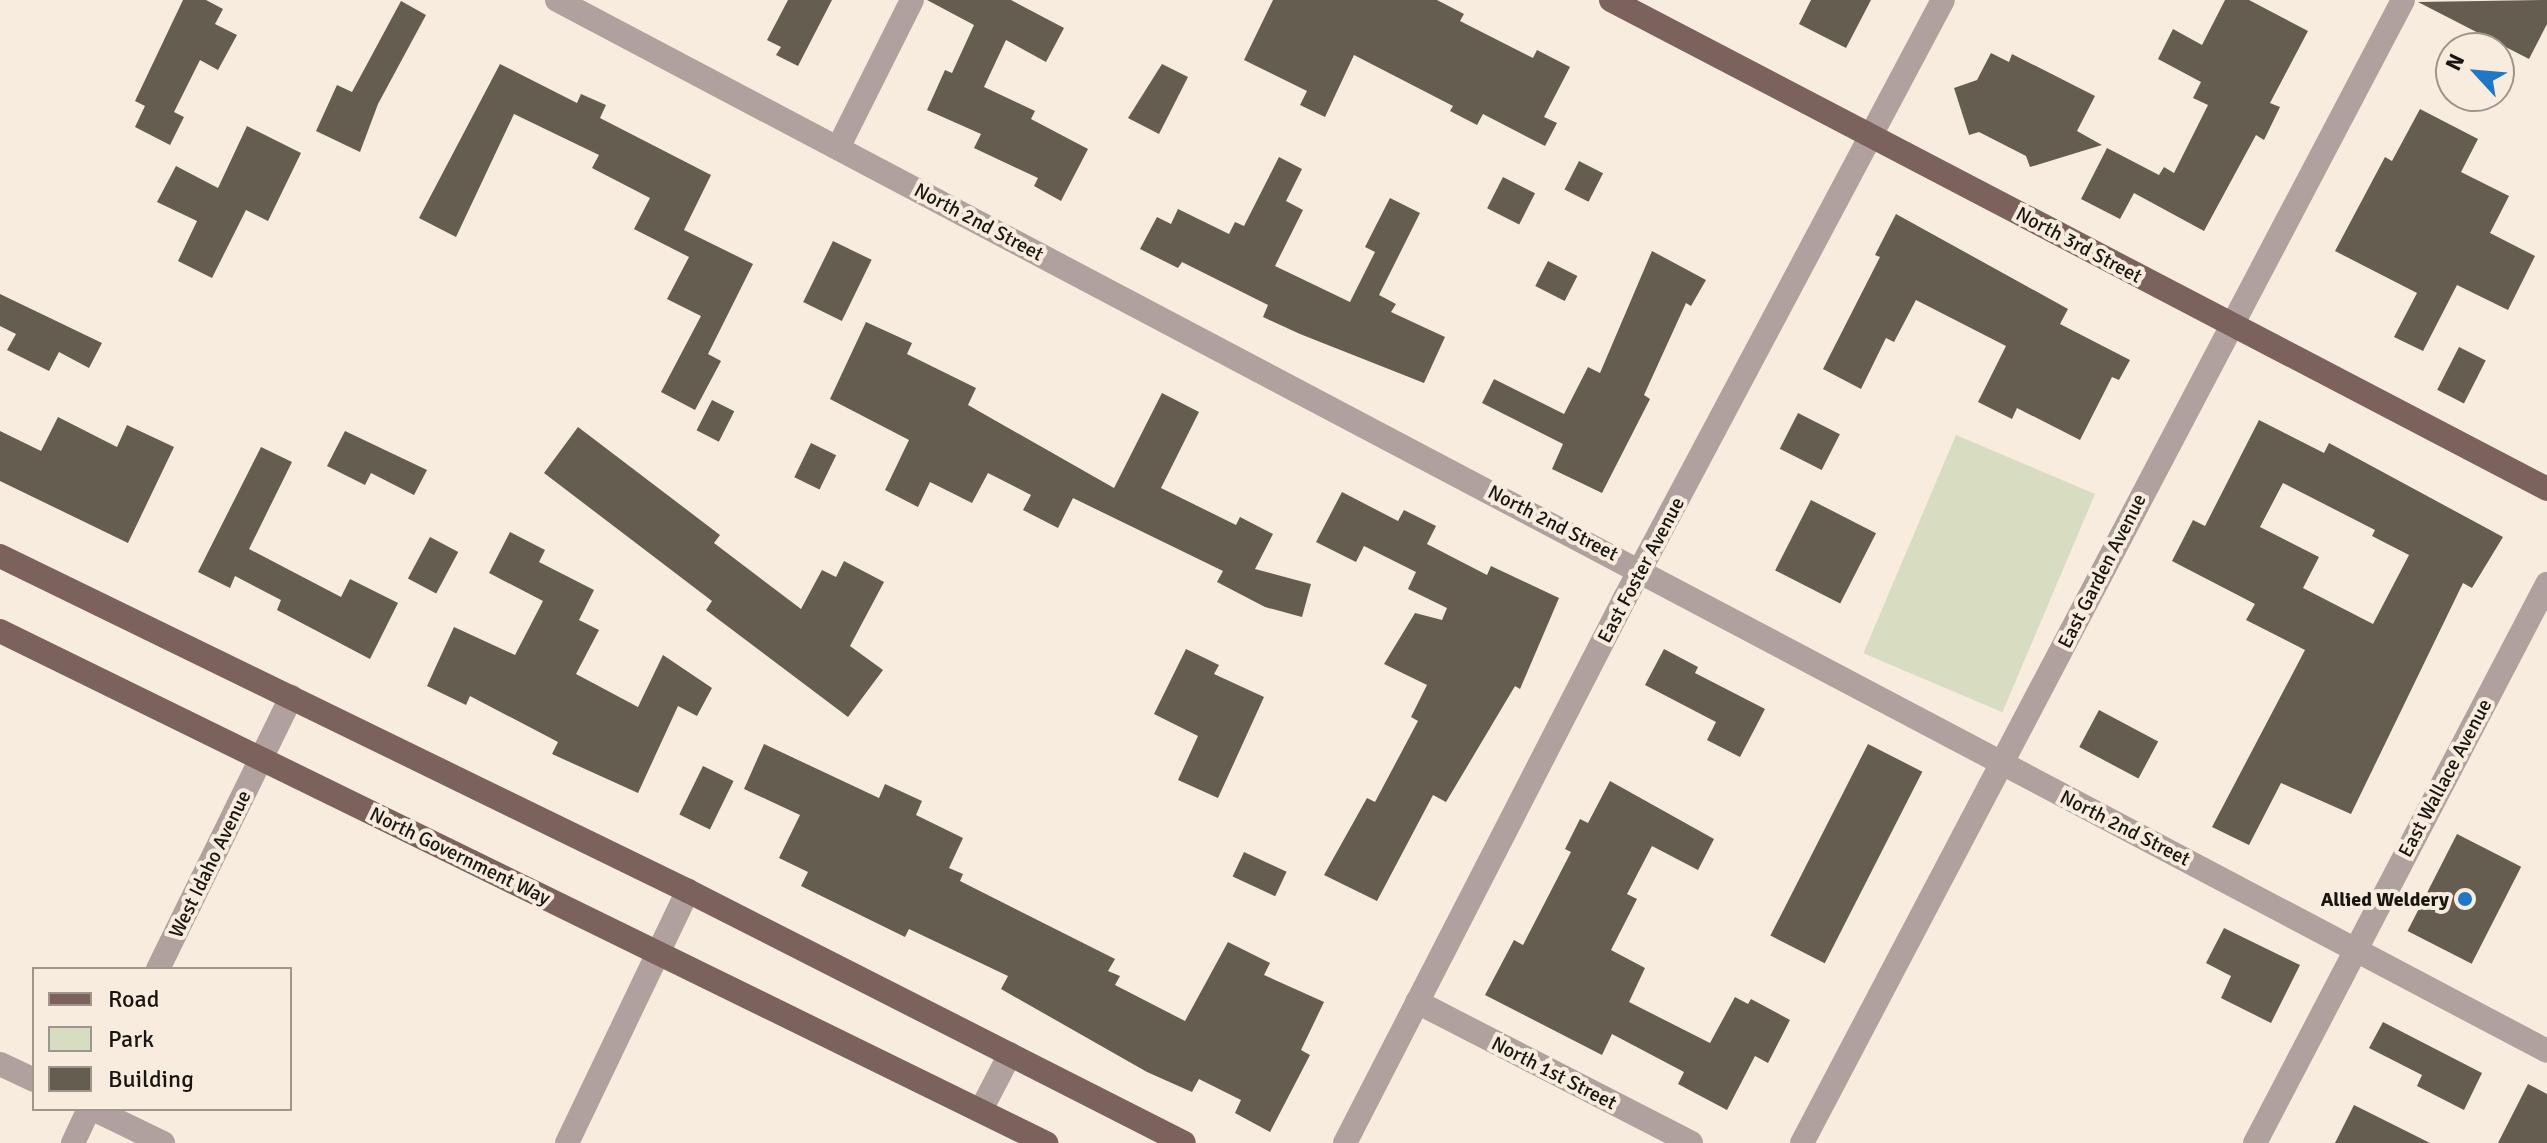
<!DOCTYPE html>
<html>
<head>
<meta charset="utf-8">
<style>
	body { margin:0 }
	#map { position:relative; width:2547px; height:1143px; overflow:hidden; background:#f7ecde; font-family:Signika,sans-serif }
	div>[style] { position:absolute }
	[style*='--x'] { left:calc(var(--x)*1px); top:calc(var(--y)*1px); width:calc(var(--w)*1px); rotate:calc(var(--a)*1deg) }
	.green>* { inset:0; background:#d8dcc1; transform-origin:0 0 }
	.building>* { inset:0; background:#665d51; transform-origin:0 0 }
	.minor>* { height:24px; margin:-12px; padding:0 12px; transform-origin:12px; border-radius:12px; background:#b1a19e }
	.major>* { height:24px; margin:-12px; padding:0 12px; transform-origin:12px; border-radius:12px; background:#7c625c }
	.dots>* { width:22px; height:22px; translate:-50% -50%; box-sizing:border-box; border:4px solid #f7ecde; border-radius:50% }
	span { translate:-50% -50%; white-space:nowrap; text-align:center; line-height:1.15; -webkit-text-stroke:8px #f7ecde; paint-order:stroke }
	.street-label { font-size:20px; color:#191511 }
	.poi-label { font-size:20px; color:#191511; font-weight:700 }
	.right { translate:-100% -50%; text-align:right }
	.legend { position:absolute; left:32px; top:967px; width:260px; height:144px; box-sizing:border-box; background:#f7ecde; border:2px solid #9e968c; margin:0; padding:10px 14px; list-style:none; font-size:24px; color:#191511 }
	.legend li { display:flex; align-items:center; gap:16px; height:40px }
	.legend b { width:40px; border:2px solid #9e968c }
	.north { position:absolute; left:2435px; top:32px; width:80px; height:80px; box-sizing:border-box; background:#f7ecde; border:2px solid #9e968c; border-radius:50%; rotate:296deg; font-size:22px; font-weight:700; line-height:32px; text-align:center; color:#191511 }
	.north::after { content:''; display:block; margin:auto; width:28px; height:36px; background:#2077c5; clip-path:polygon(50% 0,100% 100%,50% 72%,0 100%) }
</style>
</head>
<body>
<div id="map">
	<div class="green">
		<div style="left:1956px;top:435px;width:151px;height:237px;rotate:23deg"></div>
	</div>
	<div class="building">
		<div style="clip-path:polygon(183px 0,206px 0,223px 9px,215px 24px,237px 35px,218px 70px,200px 60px,174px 112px,184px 117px,170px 145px,135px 127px,145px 106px,135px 101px)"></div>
		<div style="clip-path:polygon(788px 0,832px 0,798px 66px,776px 55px,781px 47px,767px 40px)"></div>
		<div style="clip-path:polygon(927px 0,1011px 0,1064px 28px,1046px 62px,1006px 40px,984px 87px,1035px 111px,1031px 119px,1088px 149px,1061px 201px,1034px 186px,1038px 178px,974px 148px,981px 134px,927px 110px,945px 70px,952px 73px,974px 25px)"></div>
		<div style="clip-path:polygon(1273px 0,1437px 0,1464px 14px,1460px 21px,1533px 58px,1537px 50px,1570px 67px,1544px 117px,1557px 123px,1545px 146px,1483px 114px,1477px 125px,1450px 111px,1453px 106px,1354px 55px,1325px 117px,1300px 105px,1307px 91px,1244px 60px)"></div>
		<div style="clip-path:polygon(1811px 0,1871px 0,1846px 48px,1799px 24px)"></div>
		<div style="clip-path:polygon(2225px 0,2249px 0,2308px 31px,2270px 103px,2280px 107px,2264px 140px,2256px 135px,2204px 231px,2134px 193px,2120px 219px,2081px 199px,2107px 148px,2159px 175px,2164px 167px,2174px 173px,2208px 105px,2193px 98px,2201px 82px,2158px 59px,2173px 29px,2202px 45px)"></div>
		<div style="clip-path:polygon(2547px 0,2547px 24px,2529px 59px,2418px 2px)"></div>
		<div style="clip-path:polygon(401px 1px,426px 15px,378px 104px,360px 152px,316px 131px,337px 85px,352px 92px)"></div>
		<div style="clip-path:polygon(1991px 53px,2009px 62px,2012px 54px,2095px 96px,2077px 131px,2102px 145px,2030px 167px,2026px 156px,1979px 132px,1969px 135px,1954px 88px,1977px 80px)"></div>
		<div style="clip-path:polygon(500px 64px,577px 103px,581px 94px,606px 105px,600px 118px,711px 175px,684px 230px,753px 264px,708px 354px,721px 361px,695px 410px,661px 392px,701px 316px,667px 299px,689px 257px,634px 229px,650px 198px,592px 168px,599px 155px,514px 114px,456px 237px,419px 218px)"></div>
		<div style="clip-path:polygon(1162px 64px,1188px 77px,1159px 134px,1128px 118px)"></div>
		<div style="clip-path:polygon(2420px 109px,2478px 139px,2461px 172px,2509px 196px,2490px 233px,2535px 256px,2508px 310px,2457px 285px,2423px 351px,2394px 337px,2417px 293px,2335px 251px,2385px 157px,2392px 161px)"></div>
		<div style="clip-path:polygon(247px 126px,301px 153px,268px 221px,246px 210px,212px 278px,178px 261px,197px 221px,157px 202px,176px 166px,218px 188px)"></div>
		<div style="clip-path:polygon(1279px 157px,1302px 169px,1286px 201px,1303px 210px,1275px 266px,1350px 302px,1375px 252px,1365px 247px,1390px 198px,1420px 213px,1379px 295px,1396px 304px,1391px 312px,1445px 337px,1424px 383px,1300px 334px,1263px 317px,1268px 305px,1182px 262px,1178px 268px,1140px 249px,1157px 217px,1171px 224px,1178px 209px,1229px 234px,1235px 222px,1244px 226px)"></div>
		<div style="left:1579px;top:161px;width:27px;height:32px;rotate:27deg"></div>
		<div style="left:1503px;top:177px;width:36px;height:35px;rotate:27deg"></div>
		<div style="clip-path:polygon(1896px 214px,2068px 309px,2060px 324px,2130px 360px,2119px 380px,2112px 377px,2080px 440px,2017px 408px,2012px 419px,1978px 402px,2006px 346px,1916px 300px,1894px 342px,1886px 338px,1861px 389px,1823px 369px,1880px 257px,1875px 255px)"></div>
		<div style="left:833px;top:241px;width:43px;height:68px;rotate:26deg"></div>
		<div style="clip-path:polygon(1652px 251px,1706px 280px,1691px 306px,1686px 303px,1644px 395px,1650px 399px,1602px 493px,1552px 469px,1563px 444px,1482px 403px,1494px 379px,1564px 414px,1588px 367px,1600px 373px)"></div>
		<div style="left:1548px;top:261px;width:33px;height:28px;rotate:27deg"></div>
		<div style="clip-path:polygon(0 294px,102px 343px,89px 368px,59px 352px,49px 371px,7px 350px,16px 334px,0 326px)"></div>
		<div style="clip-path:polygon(866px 322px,912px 343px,907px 354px,976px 388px,968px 405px,1114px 488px,1162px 393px,1199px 412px,1161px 488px,1236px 525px,1240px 517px,1273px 534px,1255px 569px,1311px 584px,1302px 617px,1265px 607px,1217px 582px,1223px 571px,1073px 498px,1058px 528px,1023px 510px,1031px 495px,988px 473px,972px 503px,930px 482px,918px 507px,885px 490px,909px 440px,830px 399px)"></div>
		<div style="left:2459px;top:347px;width:30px;height:48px;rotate:27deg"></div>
		<div style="left:712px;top:400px;width:25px;height:34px;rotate:27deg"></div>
		<div style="left:1798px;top:413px;width:47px;height:40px;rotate:27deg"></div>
		<div style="clip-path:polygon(58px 417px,117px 447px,127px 425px,174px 447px,128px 543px,0 481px,0 431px,41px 451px)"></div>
		<div style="clip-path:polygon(evenodd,2259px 420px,2324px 453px,2329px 443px,2503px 537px,2472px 588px,2463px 583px,2351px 814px,2281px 783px,2249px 845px,2212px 827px,2305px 650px,2246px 620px,2255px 604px,2172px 561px,2193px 520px,2205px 526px,2259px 420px,2283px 483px,2375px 530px,2372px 536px,2409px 555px,2373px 624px,2303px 588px,2319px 557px,2260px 527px,2283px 483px)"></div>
		<div style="clip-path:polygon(578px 427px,720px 535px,714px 543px,801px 609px,822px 570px,836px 577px,844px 561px,884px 582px,850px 646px,883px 670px,848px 717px,706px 610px,712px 601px,544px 473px)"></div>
		<div style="clip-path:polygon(345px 431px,427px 470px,414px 495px,371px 473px,365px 485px,327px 466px)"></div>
		<div style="left:811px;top:443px;width:28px;height:38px;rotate:26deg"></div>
		<div style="clip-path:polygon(261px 447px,292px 462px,249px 549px,341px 597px,350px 579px,398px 603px,370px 659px,277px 610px,281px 600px,235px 576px,230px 588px,198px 572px)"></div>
		<div style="clip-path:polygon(1342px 492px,1398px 521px,1404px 510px,1436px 526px,1427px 544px,1487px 575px,1491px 566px,1559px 598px,1520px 689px,1515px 686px,1446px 802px,1433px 795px,1377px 901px,1324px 875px,1367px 798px,1375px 802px,1418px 721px,1411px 717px,1427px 685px,1384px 664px,1415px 613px,1442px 620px,1447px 608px,1408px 589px,1416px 572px,1364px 546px,1356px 562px,1316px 542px)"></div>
		<div style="left:1811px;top:500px;width:73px;height:79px;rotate:27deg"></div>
		<div style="clip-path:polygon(510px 532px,545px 550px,539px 562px,594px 590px,579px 620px,599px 630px,576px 674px,638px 707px,663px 655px,712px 688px,697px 716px,678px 706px,638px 793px,552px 754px,558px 742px,470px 696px,466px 705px,427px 686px,454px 627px,515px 655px,543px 601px,489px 573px)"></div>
		<div style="left:430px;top:537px;width:32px;height:47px;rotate:28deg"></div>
		<div style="clip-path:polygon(1186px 649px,1219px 665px,1214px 674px,1264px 697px,1218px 798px,1178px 780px,1198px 736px,1154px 714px)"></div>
		<div style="clip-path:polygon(1664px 649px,1698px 667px,1695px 673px,1765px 709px,1740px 757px,1707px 740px,1716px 722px,1645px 685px)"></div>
		<div style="left:2099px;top:710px;width:67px;height:42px;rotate:28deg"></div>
		<div style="clip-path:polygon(764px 744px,879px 798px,885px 784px,922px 801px,916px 815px,963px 838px,949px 868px,963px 874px,960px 881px,1115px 959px,1108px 971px,1120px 976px,1115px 985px,1185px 1021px,1228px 942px,1270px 963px,1264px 975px,1324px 1002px,1301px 1050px,1310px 1055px,1270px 1132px,1235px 1113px,1241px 1100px,1199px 1079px,1192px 1092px,1147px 1072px,1001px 989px,1008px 976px,909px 929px,905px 937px,801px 886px,808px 872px,779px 858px,800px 815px,744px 789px)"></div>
		<div style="left:1868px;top:744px;width:61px;height:215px;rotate:27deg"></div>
		<div style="left:703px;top:766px;width:34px;height:54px;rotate:26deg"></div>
		<div style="clip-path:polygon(1610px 781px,1714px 839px,1698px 870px,1652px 846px,1627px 894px,1637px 899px,1611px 950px,1645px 968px,1629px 1002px,1710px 1043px,1735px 997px,1748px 1004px,1751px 999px,1790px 1020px,1768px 1063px,1755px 1056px,1727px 1110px,1678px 1084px,1684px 1072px,1612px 1034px,1602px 1055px,1485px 995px,1514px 940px,1523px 945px,1571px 852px,1565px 849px,1580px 819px,1588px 823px)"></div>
		<div style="left:2457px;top:834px;width:72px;height:109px;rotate:27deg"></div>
		<div style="left:1244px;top:852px;width:47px;height:27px;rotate:25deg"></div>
		<div style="clip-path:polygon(2224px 928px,2300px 965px,2271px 1023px,2221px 998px,2231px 976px,2206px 963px)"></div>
		<div style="clip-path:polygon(2383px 1022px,2482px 1073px,2464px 1110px,2417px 1086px,2422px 1075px,2369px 1048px)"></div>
		<div style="clip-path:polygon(2528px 1084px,2547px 1094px,2547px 1143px,2498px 1143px)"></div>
		<div style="clip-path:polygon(2354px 1105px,2430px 1143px,2335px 1143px)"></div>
	</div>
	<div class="minor">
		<div style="--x:557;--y:0;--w:2250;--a:27.84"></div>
		<div style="--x:838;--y:148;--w:165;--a:-63.4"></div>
		<div style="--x:158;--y:969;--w:303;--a:-63.9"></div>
		<div style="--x:1417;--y:1002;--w:308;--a:27.2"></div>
		<div style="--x:0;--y:1064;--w:38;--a:25"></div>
		<div style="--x:93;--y:1109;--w:78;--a:25.9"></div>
		<div style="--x:981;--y:1110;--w:63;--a:-62.6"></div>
		<div style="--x:73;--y:1143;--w:38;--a:-65"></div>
		<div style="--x:567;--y:1143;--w:280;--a:-64.4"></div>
		<div style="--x:1345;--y:1143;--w:613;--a:-62.81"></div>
		<div style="--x:1625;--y:598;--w:677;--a:-62"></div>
		<div style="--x:1802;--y:1143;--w:1291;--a:-62.26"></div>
		<div style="--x:2255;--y:1143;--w:631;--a:-62.42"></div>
	</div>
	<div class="major">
		<div style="--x:1611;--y:0;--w:1056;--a:27.58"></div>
		<div style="--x:0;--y:556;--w:765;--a:25.96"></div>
		<div style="--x:688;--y:891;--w:556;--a:26.93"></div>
		<div style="--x:0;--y:631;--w:1165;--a:26.08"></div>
	</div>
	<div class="dots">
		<div style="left:2465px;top:899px;background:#2077c5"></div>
	</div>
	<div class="street-label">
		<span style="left:979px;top:222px;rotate:28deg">North 2nd Street</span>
		<span style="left:2079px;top:245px;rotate:28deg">North 3rd Street</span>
		<span style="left:1553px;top:523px;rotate:27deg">North 2nd Street</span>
		<span style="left:1641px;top:570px;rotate:-62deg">East Foster Avenue</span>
		<span style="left:2102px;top:571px;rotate:-63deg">East Garden Avenue</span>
		<span style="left:2445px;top:778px;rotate:-62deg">East Wallace Avenue</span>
		<span style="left:2125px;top:828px;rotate:27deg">North 2nd Street</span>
		<span style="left:460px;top:856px;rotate:26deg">North Government Way</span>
		<span style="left:210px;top:864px;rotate:-64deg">West Idaho Avenue</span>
		<span style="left:1554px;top:1073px;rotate:27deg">North 1st Street</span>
	</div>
	<div class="poi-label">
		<span class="right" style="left:2449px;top:899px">Allied Weldery</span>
	</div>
	<ul class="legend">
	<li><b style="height:10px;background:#7c625c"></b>Road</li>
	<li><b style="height:22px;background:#d8dcc1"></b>Park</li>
	<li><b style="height:22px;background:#665d51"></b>Building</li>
	</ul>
	<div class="north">N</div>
</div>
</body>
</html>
